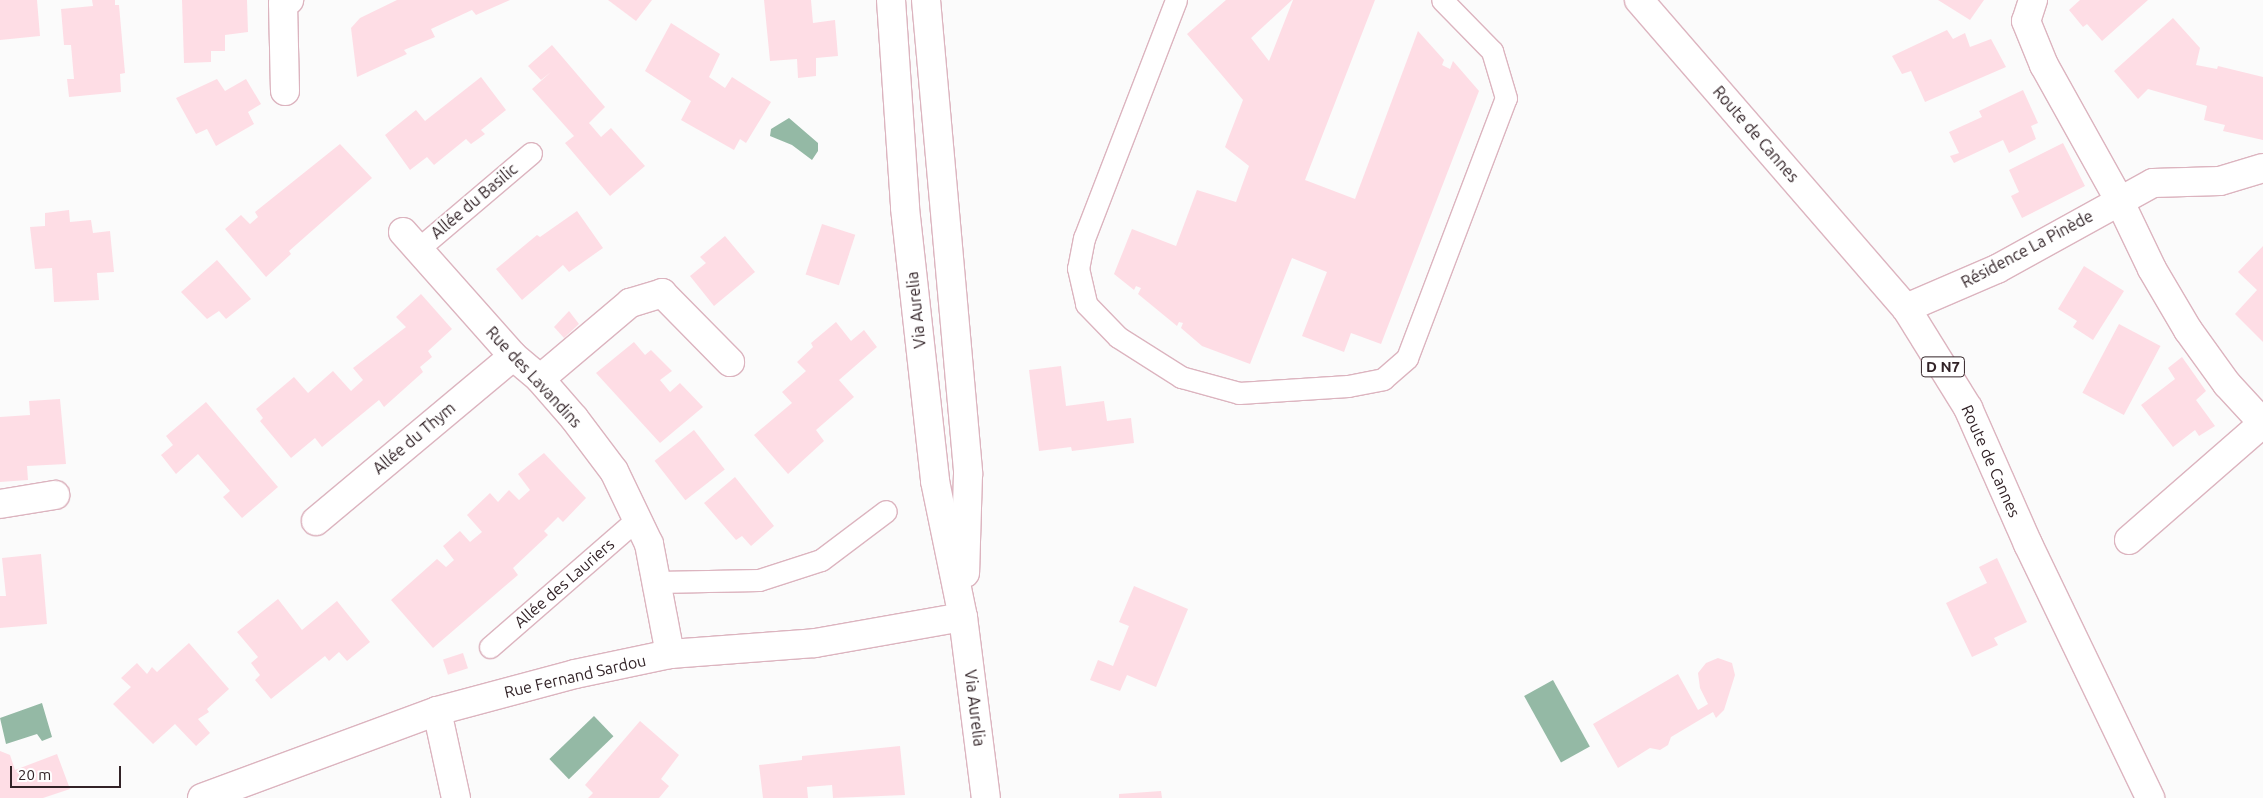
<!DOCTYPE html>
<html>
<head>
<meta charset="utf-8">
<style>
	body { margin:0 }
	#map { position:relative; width:2263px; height:798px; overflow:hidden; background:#fbfbfb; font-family:Ubuntu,sans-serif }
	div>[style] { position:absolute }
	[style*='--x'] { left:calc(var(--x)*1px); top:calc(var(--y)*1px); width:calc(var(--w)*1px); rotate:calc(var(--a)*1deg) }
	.water>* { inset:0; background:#94b9a5; transform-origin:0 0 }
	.building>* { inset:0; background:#fedde5; transform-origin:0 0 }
	.roads { filter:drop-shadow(1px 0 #dcb4bf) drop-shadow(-1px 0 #dcb4bf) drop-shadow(0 1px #dcb4bf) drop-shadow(0 -1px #dcb4bf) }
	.service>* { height:21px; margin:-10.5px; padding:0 10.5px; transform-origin:10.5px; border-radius:10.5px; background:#fff }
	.minor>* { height:28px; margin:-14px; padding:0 14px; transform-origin:14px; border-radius:14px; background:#fff }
	.primary>* { height:28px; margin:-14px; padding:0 14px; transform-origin:14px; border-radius:14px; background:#fff }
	span { translate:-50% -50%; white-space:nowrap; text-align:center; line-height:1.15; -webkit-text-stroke:4px #fff; paint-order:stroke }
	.shield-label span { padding:1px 4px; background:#fff; border:1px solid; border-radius:4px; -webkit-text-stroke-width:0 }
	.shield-label { font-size:15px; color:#322327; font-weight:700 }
	.street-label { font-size:16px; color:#322327 }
	.scale { position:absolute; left:10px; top:766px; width:111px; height:22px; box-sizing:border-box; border:2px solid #322327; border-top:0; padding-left:6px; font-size:15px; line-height:18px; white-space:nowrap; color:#322327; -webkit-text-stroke:4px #fff; paint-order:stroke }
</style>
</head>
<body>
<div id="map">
	<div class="water">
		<div style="clip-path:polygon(789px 118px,818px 143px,818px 151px,812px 160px,792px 145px,770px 136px,771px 129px)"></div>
		<div style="left:1553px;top:680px;width:76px;height:33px;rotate:61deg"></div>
		<div style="clip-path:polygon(42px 703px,52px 737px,42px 741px,37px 734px,6px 744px,0 718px)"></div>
		<div style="left:594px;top:716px;width:28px;height:62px;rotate:46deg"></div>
	</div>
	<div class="building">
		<div style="clip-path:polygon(0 0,37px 0,40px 36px,0 40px)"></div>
		<div style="clip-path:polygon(92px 0,115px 0,115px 5px,119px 5px,125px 73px,120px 74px,121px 92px,69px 97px,67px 79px,74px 79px,71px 45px,64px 45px,61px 9px,93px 6px)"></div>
		<div style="clip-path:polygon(182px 0,247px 0,248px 32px,225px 35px,225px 51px,211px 51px,211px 62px,184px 63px)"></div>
		<div style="clip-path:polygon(397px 0,510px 0,476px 15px,472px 10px,431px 29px,435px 37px,404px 50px,407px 54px,357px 77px,351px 28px,360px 18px)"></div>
		<div style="clip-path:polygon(608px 0,652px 0,636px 21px)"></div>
		<div style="clip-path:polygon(764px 0,811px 0,813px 23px,835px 20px,838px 56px,816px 58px,816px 76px,798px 78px,797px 59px,770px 61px)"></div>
		<div style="clip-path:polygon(1226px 0,1292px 0,1251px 38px,1269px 61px,1293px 0,1375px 0,1305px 180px,1355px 199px,1418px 31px,1444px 60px,1442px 65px,1450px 69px,1453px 61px,1479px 91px,1381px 344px,1351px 333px,1344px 352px,1302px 336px,1327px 272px,1292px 258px,1250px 364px,1202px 346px,1181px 328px,1183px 323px,1179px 322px,1177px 326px,1138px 294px,1141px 288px,1136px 286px,1134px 290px,1114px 274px,1132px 229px,1176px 246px,1197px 190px,1236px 202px,1249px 166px,1225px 147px,1243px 100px,1187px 34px)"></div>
		<div style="clip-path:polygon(1938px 0,1984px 0,1970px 20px)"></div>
		<div style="clip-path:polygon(2080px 0,2148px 0,2102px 41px,2087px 24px,2083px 27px,2069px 10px)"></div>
		<div style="clip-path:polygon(2173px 18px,2200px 48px,2196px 65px,2217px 69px,2218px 66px,2263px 77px,2263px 140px,2223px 131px,2225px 125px,2204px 120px,2207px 106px,2148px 89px,2138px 99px,2114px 71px)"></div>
		<div style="clip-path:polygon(671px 23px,720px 54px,709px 77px,725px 88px,732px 77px,771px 102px,746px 143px,740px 139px,734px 150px,681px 120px,691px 101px,645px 71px)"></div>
		<div style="clip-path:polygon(1947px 30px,1953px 39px,1965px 33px,1970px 47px,1991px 39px,2006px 67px,1925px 102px,1911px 71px,1902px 74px,1892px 56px)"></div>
		<div style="clip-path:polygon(552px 45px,605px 107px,589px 123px,601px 137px,611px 128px,645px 166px,610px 196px,565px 143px,574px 136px,532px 89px,551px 72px,541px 80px,528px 66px)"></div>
		<div style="clip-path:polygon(481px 77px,506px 110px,481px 130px,485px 134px,471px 144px,466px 139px,434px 165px,427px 157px,410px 170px,385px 135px,416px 110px,425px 121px)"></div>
		<div style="clip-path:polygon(217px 79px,225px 91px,246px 79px,261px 104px,248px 112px,254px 124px,216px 146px,207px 129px,196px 134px,176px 98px)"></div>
		<div style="clip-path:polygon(2023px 90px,2038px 123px,2031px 126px,2036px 139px,2009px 153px,2003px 140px,1954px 163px,1950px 156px,1959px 153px,1949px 132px,1982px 117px,1979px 111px)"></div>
		<div style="clip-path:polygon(2063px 143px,2085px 186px,2022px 218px,2011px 196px,2019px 192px,2009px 170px)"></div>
		<div style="clip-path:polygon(340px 144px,372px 178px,289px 251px,291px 254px,266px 277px,225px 229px,241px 215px,250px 224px,258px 217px,255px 212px)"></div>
		<div style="clip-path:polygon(69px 210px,70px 222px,91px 220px,93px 233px,110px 231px,114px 272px,97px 273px,99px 300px,54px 302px,52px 268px,35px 269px,30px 227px,45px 226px,45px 213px)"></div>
		<div style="clip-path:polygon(577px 211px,603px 248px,569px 272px,563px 265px,522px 300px,496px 269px,537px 235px,540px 237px)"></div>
		<div style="left:822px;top:224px;width:35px;height:53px;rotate:18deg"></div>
		<div style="clip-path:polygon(725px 236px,755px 272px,714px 306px,690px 276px,706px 263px,700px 257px)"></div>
		<div style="clip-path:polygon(2263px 246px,2263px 342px,2235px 314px,2257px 290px,2238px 272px)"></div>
		<div style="clip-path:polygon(217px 260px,251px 299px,226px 319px,219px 311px,207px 319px,181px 292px)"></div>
		<div style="clip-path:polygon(2084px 266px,2124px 291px,2093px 340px,2073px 327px,2077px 321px,2058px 309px)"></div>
		<div style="clip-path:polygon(421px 294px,452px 329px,428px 351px,432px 357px,420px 367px,423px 372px,384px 407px,379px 400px,322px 447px,315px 438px,291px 458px,260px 421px,263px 418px,256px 409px,294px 377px,308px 393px,333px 371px,351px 391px,363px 380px,353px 368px,406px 327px,396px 317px)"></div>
		<div style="clip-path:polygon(569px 311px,579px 324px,564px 338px,554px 327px)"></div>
		<div style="clip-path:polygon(836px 322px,851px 341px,864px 330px,877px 347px,839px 380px,854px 397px,816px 430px,824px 441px,788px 474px,754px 435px,792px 403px,782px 392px,806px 371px,797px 362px,813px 347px,811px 343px)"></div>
		<div style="left:2119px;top:324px;width:47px;height:78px;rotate:28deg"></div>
		<div style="clip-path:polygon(634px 342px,645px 355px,651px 350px,672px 371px,660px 380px,670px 392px,680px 383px,703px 407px,660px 443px,596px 373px)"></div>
		<div style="clip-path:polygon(2182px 357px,2206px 391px,2196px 400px,2215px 426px,2199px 436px,2195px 430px,2173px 447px,2141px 405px,2175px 379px,2168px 368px)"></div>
		<div style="clip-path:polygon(1061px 366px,1066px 406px,1104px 401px,1107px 421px,1131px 418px,1134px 443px,1072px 451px,1071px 447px,1039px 451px,1029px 370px)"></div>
		<div style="clip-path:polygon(60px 399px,66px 464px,27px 466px,28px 480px,0 482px,0 417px,30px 415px,29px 401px)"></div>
		<div style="clip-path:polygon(206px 402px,278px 487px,242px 518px,223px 497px,230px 491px,198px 454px,176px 474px,161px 455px,173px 445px,166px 436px)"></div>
		<div style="left:694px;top:430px;width:50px;height:50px;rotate:52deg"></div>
		<div style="clip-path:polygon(544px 453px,586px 498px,563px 522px,558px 517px,544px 531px,548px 535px,513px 568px,518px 575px,433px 648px,391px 600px,437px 559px,446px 567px,454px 560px,443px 546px,460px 531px,470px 542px,482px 532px,467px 515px,490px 493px,498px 502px,509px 490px,519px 500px,530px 490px,518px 474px)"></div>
		<div style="clip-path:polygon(735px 477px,774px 526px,751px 546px,742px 536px,736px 540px,704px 503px)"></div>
		<div style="clip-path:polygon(41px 554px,47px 624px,0 628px,0 596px,6px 596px,2px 558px)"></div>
		<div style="clip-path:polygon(1997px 558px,2027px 622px,1994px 638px,1998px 645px,1972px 657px,1946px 603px,1987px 583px,1979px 567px)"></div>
		<div style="clip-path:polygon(1134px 586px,1188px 609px,1156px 687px,1127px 675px,1120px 691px,1090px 680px,1098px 660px,1113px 666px,1129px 626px,1119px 622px)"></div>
		<div style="clip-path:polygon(278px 599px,302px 630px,337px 601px,370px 642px,347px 661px,339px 652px,329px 661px,325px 656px,271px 699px,255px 680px,260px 675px,251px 663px,258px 657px,237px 632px)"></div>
		<div style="clip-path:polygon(189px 643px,229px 689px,207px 709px,209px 712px,198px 719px,210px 733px,196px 746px,175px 724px,153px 744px,113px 704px,131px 687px,121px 678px,137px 663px,147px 674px,152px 667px,157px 672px)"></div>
		<div style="left:463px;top:653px;width:16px;height:21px;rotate:72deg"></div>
		<div style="clip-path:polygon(1718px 658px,1732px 663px,1735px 675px,1724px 710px,1716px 718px,1713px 712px,1671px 737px,1668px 745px,1660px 750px,1650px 748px,1618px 768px,1593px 724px,1678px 674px,1698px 710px,1708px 704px,1700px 688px,1698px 673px,1706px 663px)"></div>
		<div style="clip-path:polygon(640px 721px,679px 755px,661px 779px,669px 786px,659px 798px,588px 798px,593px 793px,585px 785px)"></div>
		<div style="clip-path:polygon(900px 746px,905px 795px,833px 798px,832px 785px,807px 787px,808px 798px,763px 798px,759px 765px,802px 760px,802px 756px)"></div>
		<div style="clip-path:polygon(0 751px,10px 755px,15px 770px,57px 754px,70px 789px,43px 798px,0 798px)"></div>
		<div style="clip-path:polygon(1161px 791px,1162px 798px,1119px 798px,1119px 794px)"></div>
	</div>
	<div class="roads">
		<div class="service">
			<div style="--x:1176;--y:0;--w:255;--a:111.1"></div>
			<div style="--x:1084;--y:238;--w:31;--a:101"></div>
			<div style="--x:1078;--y:268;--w:37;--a:77"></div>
			<div style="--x:1086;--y:304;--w:46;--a:45.9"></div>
			<div style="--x:1118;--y:337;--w:75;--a:32.4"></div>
			<div style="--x:1181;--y:377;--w:60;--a:15.4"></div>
			<div style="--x:1239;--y:393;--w:109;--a:-3.7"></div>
			<div style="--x:1348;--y:386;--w:36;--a:-11"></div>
			<div style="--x:1383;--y:379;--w:32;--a:-41"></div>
			<div style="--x:1407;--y:358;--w:278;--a:-69.2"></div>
			<div style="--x:1506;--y:98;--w:49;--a:-106.6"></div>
			<div style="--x:1492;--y:51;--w:71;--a:-134.4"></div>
			<div style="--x:418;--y:249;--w:148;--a:-40.3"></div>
			<div style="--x:657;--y:582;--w:102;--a:-1.1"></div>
			<div style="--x:759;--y:580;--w:65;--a:-17.9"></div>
			<div style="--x:821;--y:560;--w:81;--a:-37"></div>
			<div style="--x:490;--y:647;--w:195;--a:-41"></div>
		</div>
		<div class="minor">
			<div style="--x:891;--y:0;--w:208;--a:86.1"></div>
			<div style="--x:905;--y:208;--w:275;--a:83.7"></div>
			<div style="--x:935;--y:481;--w:139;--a:78.4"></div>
			<div style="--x:963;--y:617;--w:182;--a:82.8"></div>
			<div style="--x:926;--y:0;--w:476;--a:84.9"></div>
			<div style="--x:968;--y:474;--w:99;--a:91.7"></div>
			<div style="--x:2033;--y:0;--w:22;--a:108"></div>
			<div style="--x:2026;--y:21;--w:48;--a:67.8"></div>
			<div style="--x:2044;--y:65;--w:154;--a:60.9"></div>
			<div style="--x:2119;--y:200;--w:76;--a:64.4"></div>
			<div style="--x:2152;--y:269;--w:71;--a:59.5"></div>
			<div style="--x:2188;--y:330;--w:67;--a:54.2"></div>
			<div style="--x:2227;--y:384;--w:53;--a:47.3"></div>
			<div style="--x:285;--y:91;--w:88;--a:-91.3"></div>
			<div style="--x:283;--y:3;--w:7;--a:-27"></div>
			<div style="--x:403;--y:232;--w:166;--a:48.4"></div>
			<div style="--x:513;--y:356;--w:35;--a:40"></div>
			<div style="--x:540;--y:379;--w:52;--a:48.9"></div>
			<div style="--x:574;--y:418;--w:66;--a:53"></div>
			<div style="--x:614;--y:471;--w:81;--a:64.4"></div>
			<div style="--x:649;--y:544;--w:112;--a:79.2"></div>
			<div style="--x:1906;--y:308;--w:99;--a:-23.2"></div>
			<div style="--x:1997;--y:269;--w:178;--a:-28.9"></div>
			<div style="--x:2153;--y:183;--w:67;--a:-1.7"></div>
			<div style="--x:2220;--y:181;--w:45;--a:-16.8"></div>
			<div style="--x:540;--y:379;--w:118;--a:-40.2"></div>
			<div style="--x:630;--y:303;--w:34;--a:-17"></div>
			<div style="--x:662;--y:293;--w:97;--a:45.4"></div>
			<div style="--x:0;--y:504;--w:56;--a:-9.3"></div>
			<div style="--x:316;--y:521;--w:257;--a:-39.9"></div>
			<div style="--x:2129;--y:540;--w:178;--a:-41.1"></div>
			<div style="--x:437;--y:711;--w:89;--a:77.7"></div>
			<div style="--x:202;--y:798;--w:251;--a:-20.3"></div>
			<div style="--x:437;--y:711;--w:143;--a:-15"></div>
			<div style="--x:575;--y:674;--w:97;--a:-11.9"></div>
			<div style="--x:670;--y:654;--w:145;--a:-4.3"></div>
			<div style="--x:815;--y:643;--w:150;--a:-10"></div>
		</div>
		<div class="primary">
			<div style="--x:1639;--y:0;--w:408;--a:49.1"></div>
			<div style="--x:1906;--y:308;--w:118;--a:58.2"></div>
			<div style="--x:1968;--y:408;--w:149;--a:66.2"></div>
			<div style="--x:2028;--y:544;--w:282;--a:64.3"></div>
		</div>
	</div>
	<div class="shield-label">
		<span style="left:1943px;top:367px">D N7</span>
	</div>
	<div class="street-label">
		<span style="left:1756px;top:134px;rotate:49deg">Route de Cannes</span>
		<span style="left:474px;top:201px;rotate:-40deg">Allée du Basilic</span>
		<span style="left:2027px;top:249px;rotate:-28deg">Résidence La Pinède</span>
		<span style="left:916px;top:310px;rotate:-96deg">Via Aurelia</span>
		<span style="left:534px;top:377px;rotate:47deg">Rue des Lavandins</span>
		<span style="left:414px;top:438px;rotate:-40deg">Allée du Thym</span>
		<span style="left:1991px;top:461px;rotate:66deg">Route de Cannes</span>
		<span style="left:564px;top:583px;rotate:-41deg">Allée des Lauriers</span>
		<span style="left:575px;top:676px;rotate:-13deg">Rue Fernand Sardou</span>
		<span style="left:975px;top:708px;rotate:83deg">Via Aurelia</span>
	</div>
	<div class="scale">20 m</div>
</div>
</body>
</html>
